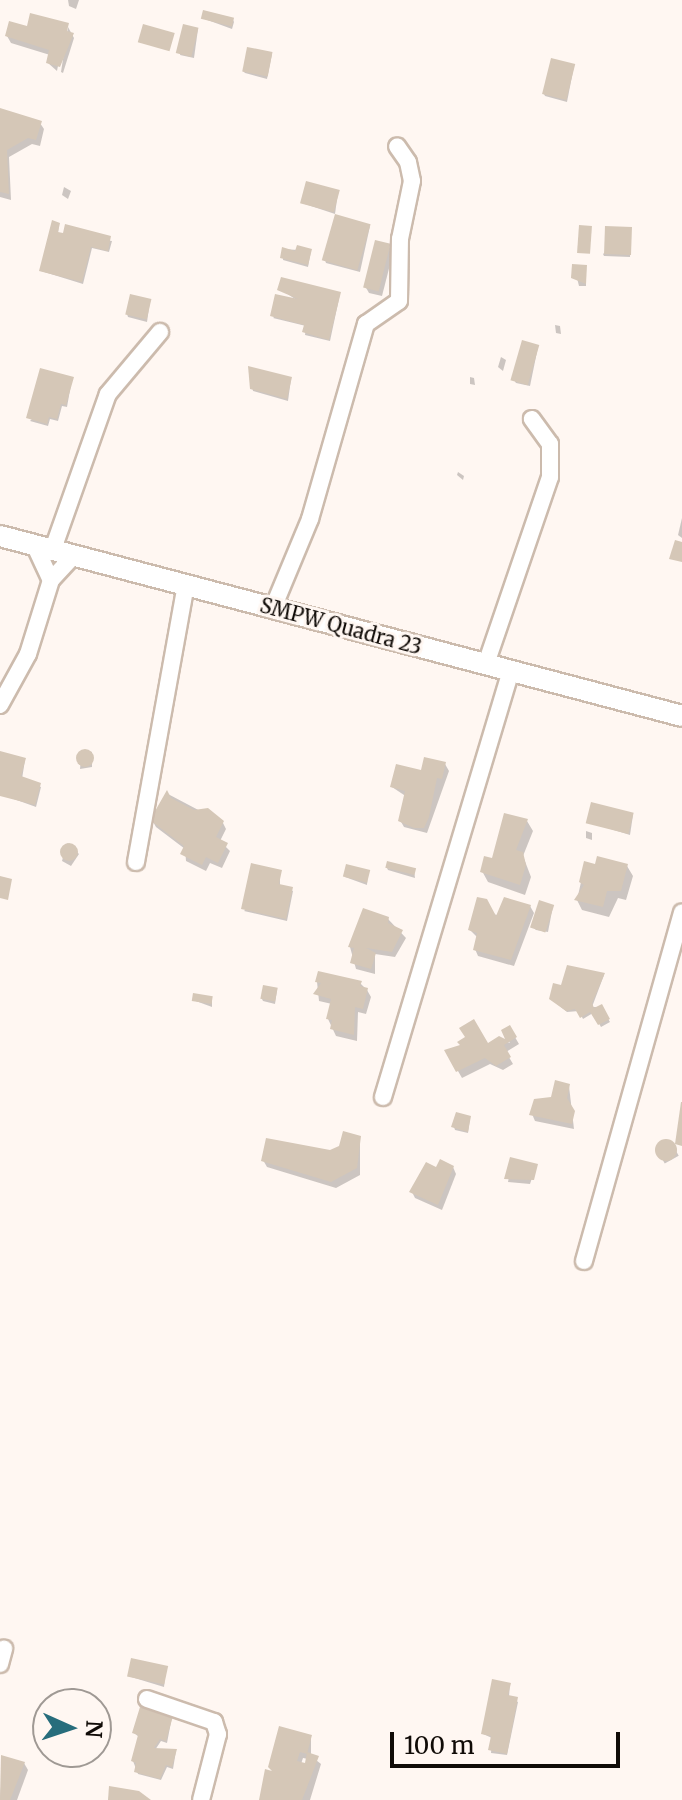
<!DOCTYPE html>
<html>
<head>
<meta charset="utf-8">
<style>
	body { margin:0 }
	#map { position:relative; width:682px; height:1800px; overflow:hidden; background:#fff7f2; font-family:Merriweather,serif }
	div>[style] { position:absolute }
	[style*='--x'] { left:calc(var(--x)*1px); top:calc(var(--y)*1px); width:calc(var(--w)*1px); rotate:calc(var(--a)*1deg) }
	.shadow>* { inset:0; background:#0003; transform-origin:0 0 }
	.building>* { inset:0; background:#d5c7b7; transform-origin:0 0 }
	.round { border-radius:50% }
	.roads { filter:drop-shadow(2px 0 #ccbbad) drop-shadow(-2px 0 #ccbbad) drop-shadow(0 2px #ccbbad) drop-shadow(0 -2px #ccbbad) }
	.minor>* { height:16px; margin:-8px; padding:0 8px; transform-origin:8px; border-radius:8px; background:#fff }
	.tertiary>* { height:20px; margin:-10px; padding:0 10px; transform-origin:10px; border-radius:10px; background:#fff }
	span { translate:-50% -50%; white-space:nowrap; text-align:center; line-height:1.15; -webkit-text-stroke:6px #fff7f2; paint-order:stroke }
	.street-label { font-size:20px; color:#100b07 }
	.north { position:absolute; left:32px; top:1688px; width:80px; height:80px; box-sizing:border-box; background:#fff7f2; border:2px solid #9f9994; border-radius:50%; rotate:93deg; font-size:22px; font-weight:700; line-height:32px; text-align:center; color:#100b07 }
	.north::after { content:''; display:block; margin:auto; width:28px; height:36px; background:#276d7c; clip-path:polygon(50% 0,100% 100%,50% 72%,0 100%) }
	.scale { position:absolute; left:390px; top:1732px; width:230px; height:36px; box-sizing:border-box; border:4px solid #100b07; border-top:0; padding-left:10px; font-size:24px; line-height:28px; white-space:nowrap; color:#100b07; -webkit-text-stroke:6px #fff7f2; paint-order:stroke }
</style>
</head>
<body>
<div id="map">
	<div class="shadow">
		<div style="clip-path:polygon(68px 0,79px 0,76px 9px,69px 6px)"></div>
		<div style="clip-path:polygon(202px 18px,233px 20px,234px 22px,232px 29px)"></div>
		<div style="clip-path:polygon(66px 25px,57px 71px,48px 63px,50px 55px,11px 43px,7px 36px)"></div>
		<div style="clip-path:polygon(68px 27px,74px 38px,63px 73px,61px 72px)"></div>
		<div style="clip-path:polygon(198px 29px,194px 58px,180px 55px,181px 51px)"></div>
		<div style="clip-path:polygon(272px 54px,267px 79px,245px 73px,243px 71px)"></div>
		<div style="clip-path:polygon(574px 66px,567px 102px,545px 96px,544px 94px)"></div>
		<div style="clip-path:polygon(0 112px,40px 123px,44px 129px,40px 146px,32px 144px,9px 157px,11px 200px,0 197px)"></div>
		<div style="clip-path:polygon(64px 187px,71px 191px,68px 199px,62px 195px)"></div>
		<div style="clip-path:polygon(338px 192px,335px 214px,302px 203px)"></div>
		<div style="clip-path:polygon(59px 224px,58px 234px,112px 241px,109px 252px,92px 248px,83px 284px,41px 271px)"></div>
		<div style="clip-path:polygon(370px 226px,360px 272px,326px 263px,325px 260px)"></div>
		<div style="clip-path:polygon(631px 229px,630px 257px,604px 256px,603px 254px)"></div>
		<div style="clip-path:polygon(389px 246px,393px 253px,382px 296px,369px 293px,365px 286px)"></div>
		<div style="clip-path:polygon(284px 249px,311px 251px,308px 267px,283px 260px)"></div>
		<div style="clip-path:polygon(574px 266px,586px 267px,586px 286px,579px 286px)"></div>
		<div style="clip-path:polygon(282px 290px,340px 294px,330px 341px,305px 335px,306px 326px,273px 318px,295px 299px)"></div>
		<div style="clip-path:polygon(150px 301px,147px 322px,128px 317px,127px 314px)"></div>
		<div style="clip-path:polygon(555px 325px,560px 326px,561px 334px,556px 333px)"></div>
		<div style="clip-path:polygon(538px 347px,530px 386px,516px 383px,514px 380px)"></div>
		<div style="clip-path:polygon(501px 357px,506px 360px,503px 371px,498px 367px)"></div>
		<div style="clip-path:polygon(249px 368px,291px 379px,288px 401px,253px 391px)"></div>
		<div style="clip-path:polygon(470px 377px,474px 378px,475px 385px,470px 384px)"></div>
		<div style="clip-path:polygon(72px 379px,67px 407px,62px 406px,58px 421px,50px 419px,48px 426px,30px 421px)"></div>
		<div style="clip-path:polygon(458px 472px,464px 476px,463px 480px,457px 475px)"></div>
		<div style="clip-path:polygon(682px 518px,682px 538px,678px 535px)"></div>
		<div style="clip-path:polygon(82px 750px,92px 752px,92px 767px,80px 769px)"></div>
		<div style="clip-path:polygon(0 753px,25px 760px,22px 779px,41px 787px,36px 807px,0 794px)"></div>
		<div style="clip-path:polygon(445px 764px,449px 771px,427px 833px,404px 827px,400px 820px,407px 797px,392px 787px)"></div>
		<div style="clip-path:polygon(168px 794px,223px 823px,226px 829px,220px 841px,230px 851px,222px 868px,210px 863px,206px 871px,186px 861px,185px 849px,156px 827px,152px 820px)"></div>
		<div style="clip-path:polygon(633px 815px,630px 835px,588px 822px)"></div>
		<div style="clip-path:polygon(527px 821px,533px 831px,523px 856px,531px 877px,525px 895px,488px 882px,482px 871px)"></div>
		<div style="clip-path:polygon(586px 831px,592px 833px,592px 840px,586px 838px)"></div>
		<div style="clip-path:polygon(67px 843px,79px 854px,71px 866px,62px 861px)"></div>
		<div style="clip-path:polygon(627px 866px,633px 876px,626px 900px,618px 898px,609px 917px,582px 910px,577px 900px,581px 882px)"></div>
		<div style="clip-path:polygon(387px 868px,414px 870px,415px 878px,388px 870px)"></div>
		<div style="clip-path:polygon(368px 872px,367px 885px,345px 877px)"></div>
		<div style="clip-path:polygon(280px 875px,280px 886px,293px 891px,287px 921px,244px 911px)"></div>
		<div style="clip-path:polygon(478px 900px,496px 915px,530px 906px,534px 913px,514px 966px,478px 956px,475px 949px,478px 938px,470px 930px)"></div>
		<div style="clip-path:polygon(553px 906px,548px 932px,536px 930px,534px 928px)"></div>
		<div style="clip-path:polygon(388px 919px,406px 938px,395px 957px,375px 954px,375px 974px,356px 969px,350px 947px)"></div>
		<div style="clip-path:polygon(604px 975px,592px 1007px,601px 1007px,610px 1022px,601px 1027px,593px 1013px,583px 1019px,579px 1011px,567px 1012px,551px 999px,563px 988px)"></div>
		<div style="clip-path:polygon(317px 982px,360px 983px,367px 990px,371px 997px,366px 1014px,358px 1012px,357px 1041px,336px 1036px,328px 1019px,332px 1004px,319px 1001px)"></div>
		<div style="clip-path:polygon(277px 990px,275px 1004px,263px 1001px,262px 999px)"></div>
		<div style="clip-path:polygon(212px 998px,212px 1007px,193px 1000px)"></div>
		<div style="clip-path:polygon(509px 1027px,519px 1044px,506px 1052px,513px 1064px,503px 1070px,490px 1064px,462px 1078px,447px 1052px,487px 1046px,499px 1038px,510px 1043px,503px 1031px)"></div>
		<div style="clip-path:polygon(569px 1086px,574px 1129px,535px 1121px,532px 1114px)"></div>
		<div style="clip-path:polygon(470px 1118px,468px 1133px,455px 1130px,454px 1127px)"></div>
		<div style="clip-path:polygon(360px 1137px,360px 1175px,336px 1188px,267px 1167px,263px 1160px,330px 1152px)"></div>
		<div style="left:670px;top:1140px;width:18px;height:16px;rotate:61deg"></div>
		<div style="clip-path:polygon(512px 1160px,536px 1166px,530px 1184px,508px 1182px)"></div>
		<div style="clip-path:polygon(453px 1167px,456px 1174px,442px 1210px,415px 1198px,412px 1192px,437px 1169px)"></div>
		<div style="clip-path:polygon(166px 1668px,164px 1687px,128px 1676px)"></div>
		<div style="clip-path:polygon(510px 1684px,509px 1697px,518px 1702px,507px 1755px,491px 1753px,492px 1738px,483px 1734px)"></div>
		<div style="clip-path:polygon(172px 1717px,167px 1743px,161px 1741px,155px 1750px,176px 1751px,173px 1769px,167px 1767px,161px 1780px,138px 1774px,133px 1761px,139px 1737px,134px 1733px)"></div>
		<div style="clip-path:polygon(evenodd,311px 1737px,311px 1756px,321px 1764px,310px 1800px,261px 1800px,274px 1774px,311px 1737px,303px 1758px,308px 1759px,306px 1766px,301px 1764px,303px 1758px)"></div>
		<div style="clip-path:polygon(3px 1758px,24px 1763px,28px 1770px,17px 1800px,0 1800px)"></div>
	</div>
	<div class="building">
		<div style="left:203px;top:10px;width:32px;height:9px;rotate:14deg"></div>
		<div style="clip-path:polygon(30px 13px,69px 23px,67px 31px,74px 33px,60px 67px,46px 63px,49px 50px,5px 36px,9px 21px,27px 26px)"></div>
		<div style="left:143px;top:24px;width:33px;height:19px;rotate:16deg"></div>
		<div style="left:183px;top:24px;width:16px;height:30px;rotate:14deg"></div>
		<div style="left:247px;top:47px;width:26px;height:25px;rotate:11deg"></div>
		<div style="left:551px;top:58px;width:25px;height:37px;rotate:14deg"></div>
		<div style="clip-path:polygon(0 108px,42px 121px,36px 140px,28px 138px,7px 150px,9px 194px,0 192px)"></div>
		<div style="left:306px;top:181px;width:35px;height:23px;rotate:15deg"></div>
		<div style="left:335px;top:214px;width:37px;height:48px;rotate:16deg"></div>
		<div style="clip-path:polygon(52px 220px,60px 223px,58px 232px,63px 233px,65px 224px,111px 236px,108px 251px,91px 247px,82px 282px,39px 271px)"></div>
		<div style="left:579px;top:225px;width:13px;height:28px;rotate:4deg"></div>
		<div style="left:605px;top:226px;width:27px;height:28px;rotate:2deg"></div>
		<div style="left:375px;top:240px;width:16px;height:49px;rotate:14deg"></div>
		<div style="clip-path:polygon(297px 245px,312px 249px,308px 265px,280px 258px,282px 247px,295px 251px)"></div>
		<div style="clip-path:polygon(572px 264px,587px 265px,586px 284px,571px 278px)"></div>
		<div style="clip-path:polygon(281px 277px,341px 292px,329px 340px,302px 332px,304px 325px,270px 316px,275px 294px,298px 299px,277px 290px)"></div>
		<div style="left:130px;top:294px;width:22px;height:21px;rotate:13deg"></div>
		<div style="left:522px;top:340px;width:18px;height:42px;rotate:16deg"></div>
		<div style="clip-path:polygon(248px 366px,292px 377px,287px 399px,250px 389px)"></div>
		<div style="clip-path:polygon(40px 368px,74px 377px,66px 405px,61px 404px,57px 419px,49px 417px,47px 424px,26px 418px)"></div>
		<div style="clip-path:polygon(675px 540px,682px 542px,682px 562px,669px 559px)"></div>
		<div class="round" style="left:76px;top:749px;width:18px;height:18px"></div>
		<div style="clip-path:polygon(0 751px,26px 758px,21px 776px,41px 783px,35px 805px,0 796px)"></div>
		<div style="clip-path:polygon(424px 757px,446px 762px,442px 779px,437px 778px,429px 817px,424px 828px,414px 828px,398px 821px,405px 791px,390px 787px,396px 764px,421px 770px)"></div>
		<div style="clip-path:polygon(167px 790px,171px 798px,194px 810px,208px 808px,224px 821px,216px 837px,228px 843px,218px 863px,206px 857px,202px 865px,180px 854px,184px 846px,150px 820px)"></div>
		<div style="left:591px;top:802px;width:44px;height:22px;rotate:14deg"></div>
		<div style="clip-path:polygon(504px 813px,528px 819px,516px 850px,523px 852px,526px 865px,520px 885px,480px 872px,484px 856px,492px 858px)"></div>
		<div class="round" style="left:60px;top:843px;width:18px;height:18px"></div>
		<div style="clip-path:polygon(597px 856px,628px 864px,621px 891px,607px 891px,603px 907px,574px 900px,584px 885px,579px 882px,584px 861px,595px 864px)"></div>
		<div style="left:387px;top:861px;width:30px;height:7px;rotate:14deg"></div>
		<div style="clip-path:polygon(251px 863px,282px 870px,279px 884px,293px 887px,286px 919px,241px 909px)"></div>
		<div style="left:346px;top:864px;width:25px;height:13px;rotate:14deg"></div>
		<div style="clip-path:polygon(0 876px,12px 879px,8px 900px,0 898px)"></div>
		<div style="clip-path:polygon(477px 897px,487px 899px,496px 916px,504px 897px,531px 905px,511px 960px,473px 950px,477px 933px,468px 930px)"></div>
		<div style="left:539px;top:900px;width:16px;height:29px;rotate:18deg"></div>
		<div style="clip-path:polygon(363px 908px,389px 917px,388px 923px,403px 930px,392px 952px,366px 948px,376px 953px,371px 969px,350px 963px,354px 948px,348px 947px)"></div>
		<div style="clip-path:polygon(567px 965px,605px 973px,592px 1003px,594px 1008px,602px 1004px,610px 1019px,598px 1025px,590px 1012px,580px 1018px,575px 1009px,566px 1011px,549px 999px,553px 983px,561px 985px)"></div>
		<div style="clip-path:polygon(318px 971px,362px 981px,360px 986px,368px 988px,363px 1009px,355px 1007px,354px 1035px,330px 1029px,332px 1020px,326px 1019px,331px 999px,313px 994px,321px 983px,315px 982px)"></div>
		<div style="left:263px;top:985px;width:15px;height:14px;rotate:11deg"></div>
		<div style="left:193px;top:993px;width:20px;height:8px;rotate:9deg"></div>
		<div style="clip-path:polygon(474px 1019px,488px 1043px,499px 1036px,505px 1039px,501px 1030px,510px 1025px,517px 1037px,504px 1045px,511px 1057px,496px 1066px,485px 1058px,456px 1072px,444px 1050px,460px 1045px,457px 1042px,465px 1037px,459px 1028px)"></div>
		<div style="clip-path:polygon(555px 1080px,570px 1084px,567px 1098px,575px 1111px,572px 1124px,529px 1115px,534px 1099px,551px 1097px)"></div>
		<div style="clip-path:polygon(681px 1102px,682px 1102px,682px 1146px,675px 1144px)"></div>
		<div style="clip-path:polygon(456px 1112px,471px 1116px,468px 1132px,451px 1127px)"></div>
		<div style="clip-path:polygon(343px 1131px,361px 1136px,357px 1168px,331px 1182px,261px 1161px,266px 1138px,330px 1150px,339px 1146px)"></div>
		<div class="round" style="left:655px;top:1139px;width:22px;height:22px"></div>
		<div style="clip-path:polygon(510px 1157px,538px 1164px,534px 1180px,504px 1179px)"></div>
		<div style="clip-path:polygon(440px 1159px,454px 1166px,438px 1205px,409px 1192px,426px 1162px,436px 1167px)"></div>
		<div style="left:131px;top:1658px;width:38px;height:19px;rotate:12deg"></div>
		<div style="clip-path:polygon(492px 1679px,511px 1683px,508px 1695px,518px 1697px,507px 1754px,488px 1750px,491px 1736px,481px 1734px)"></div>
		<div style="clip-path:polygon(140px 1707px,173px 1716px,166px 1741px,160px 1739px,154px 1748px,177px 1749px,172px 1767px,166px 1765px,160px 1779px,134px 1772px,136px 1763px,131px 1761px,138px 1735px,132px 1733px)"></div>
		<div style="clip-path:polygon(279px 1726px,312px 1735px,307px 1754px,300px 1752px,297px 1761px,305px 1763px,307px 1752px,319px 1756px,302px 1800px,259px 1800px,265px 1769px,272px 1771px,268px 1767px)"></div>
		<div style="clip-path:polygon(1px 1755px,25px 1762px,10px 1800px,0 1800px)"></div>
		<div style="clip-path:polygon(109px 1786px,139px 1791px,151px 1800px,108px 1800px)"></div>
	</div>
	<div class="roads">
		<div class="minor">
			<div style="--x:34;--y:544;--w:40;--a:65"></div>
			<div style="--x:53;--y:549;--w:164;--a:-70.5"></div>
			<div style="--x:108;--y:394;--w:81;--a:-50"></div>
			<div style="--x:273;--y:608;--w:96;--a:-67.4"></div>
			<div style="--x:310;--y:519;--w:203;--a:-74"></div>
			<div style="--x:366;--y:324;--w:40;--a:-34.9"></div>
			<div style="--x:399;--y:301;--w:62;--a:-89.1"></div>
			<div style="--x:400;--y:239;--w:59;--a:-78.3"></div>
			<div style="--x:412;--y:181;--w:19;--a:-102"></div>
			<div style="--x:408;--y:162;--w:19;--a:-125"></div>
			<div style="--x:486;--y:664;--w:198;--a:-71.1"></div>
			<div style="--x:550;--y:477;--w:33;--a:-90"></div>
			<div style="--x:550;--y:444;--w:31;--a:-126"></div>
			<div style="--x:0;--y:705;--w:58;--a:-61.2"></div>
			<div style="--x:28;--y:654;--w:77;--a:-72.7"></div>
			<div style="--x:51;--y:580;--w:34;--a:-47"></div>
			<div style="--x:136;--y:862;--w:281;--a:-79.8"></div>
			<div style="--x:383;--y:1097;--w:445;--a:-73.3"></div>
			<div style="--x:584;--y:1261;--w:362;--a:-74.3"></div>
			<div style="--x:0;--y:1664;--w:16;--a:-75"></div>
			<div style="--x:147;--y:1699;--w:71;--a:18.9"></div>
			<div style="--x:214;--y:1722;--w:13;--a:72"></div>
			<div style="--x:218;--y:1734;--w:68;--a:104.4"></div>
		</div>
		<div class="tertiary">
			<div style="--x:0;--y:536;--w:705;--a:14.78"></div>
		</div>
	</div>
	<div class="street-label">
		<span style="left:341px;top:626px;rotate:15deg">SMPW Quadra 23</span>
	</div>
	<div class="north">N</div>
	<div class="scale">100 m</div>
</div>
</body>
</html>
